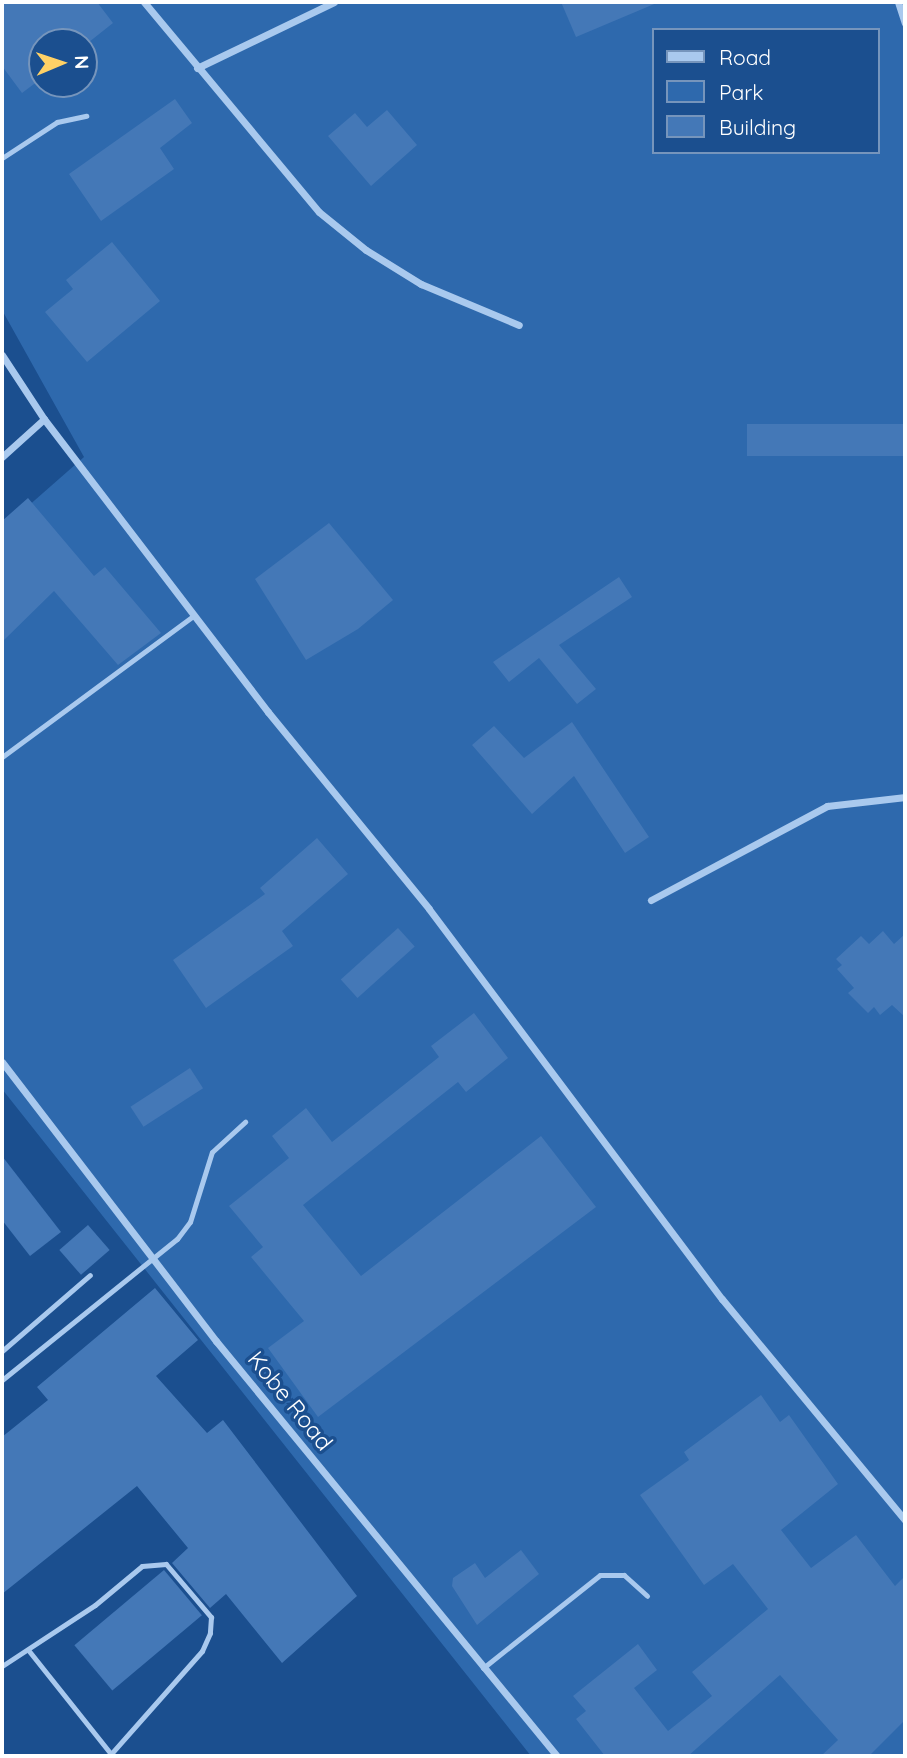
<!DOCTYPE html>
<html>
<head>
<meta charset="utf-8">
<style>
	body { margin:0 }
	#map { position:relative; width:907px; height:1758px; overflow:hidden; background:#1b4f8f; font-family:Quicksand,sans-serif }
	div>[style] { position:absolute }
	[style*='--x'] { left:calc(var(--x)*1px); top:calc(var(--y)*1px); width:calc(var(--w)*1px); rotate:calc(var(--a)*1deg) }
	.green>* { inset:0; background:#2e69ad }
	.building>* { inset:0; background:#4478b7; transform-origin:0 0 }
	.service>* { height:5px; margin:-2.5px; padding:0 2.5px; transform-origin:2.5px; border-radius:2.5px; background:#a9c9ee }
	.minor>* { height:7px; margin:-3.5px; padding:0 3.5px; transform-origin:3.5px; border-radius:3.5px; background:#a9c9ee }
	span { translate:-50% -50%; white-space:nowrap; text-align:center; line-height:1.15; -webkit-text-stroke:7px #1b4f8f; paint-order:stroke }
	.street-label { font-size:23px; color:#fff }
	.frame { position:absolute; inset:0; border:4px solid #fff; pointer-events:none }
	.legend { position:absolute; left:652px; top:28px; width:228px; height:126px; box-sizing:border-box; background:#1b4f8f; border:2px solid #7695bc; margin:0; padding:9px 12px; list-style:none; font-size:21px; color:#fff }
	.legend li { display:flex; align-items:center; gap:14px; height:35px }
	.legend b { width:35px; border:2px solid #7695bc }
	.north { position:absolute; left:28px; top:28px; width:70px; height:70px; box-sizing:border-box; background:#1b4f8f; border:2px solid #7695bc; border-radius:50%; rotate:88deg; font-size:19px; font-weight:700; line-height:28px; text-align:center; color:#fff }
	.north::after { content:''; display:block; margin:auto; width:24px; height:32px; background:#ffd166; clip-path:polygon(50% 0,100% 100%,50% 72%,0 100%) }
</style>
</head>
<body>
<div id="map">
	<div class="green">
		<div style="clip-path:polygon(evenodd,2px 2px,905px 2px,905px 1756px,531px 1756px,2px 1089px,2px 529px,84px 457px,2px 310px,2px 2px,653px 30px,877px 30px,877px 152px,653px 152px,653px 30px,2px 2px,42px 42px,84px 42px,84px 84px,42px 84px,42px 42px)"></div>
	</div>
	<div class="building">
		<div style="clip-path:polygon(2px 2px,97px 2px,113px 23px,84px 46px,42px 42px,42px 78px,22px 93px,2px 66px)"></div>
		<div style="clip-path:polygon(561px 2px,659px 2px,576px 37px)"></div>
		<div style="clip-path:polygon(175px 99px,192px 123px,160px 148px,174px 169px,101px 221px,69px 174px)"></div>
		<div style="clip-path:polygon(387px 110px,417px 145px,371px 186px,328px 136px,355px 113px,367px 127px)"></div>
		<div style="clip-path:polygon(112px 242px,160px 301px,87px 362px,45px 312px,73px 289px,66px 280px)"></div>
		<div style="left:905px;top:424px;width:32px;height:158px;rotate:90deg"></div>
		<div style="clip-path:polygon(28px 498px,94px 576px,105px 567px,161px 633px,118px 665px,54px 591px,2px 642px,2px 521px)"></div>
		<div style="clip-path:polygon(329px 523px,393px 600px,358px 629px,306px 660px,255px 579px)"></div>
		<div style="clip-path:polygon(619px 577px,632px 597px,559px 645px,596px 689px,577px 704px,539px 658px,509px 682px,493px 662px)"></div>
		<div style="clip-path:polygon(572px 722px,649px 837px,625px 853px,574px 776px,532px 814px,472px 745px,494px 726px,524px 758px)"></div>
		<div style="clip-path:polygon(317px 838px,348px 874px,282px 931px,293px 946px,206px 1008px,173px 960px,265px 894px,260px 888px)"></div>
		<div style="left:398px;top:928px;width:25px;height:77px;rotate:48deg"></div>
		<div style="clip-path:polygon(883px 931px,894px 944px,905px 934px,905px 1017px,892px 1005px,880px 1015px,874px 1007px,868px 1013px,848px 993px,854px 988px,837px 969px,842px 965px,836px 959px,861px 936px,869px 944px)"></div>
		<div style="clip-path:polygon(474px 1013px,508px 1058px,466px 1092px,458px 1082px,303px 1205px,361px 1276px,541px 1136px,596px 1207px,318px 1417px,268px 1348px,304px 1321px,251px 1257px,263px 1247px,229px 1206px,289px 1158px,272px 1136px,306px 1108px,332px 1142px,439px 1057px,431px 1046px)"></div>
		<div style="left:190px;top:1068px;width:24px;height:71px;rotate:57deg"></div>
		<div style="clip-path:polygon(2px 1156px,61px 1232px,30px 1256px,2px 1220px)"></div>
		<div style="left:88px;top:1225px;width:33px;height:38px;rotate:49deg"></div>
		<div style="clip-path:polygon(155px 1288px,198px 1340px,156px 1376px,207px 1433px,223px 1420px,357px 1596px,282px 1663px,226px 1594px,210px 1608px,172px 1563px,188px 1548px,137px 1486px,2px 1594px,2px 1437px,48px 1400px,37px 1387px)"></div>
		<div style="clip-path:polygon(761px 1395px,780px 1422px,789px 1415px,838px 1484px,781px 1530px,811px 1568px,856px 1535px,895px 1586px,905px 1576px,905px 1720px,869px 1756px,821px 1756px,838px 1740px,780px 1675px,688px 1756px,605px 1756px,576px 1719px,586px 1711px,573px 1696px,638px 1644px,657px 1670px,634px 1688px,668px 1731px,712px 1696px,692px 1672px,768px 1609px,733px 1564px,704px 1585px,640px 1495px,689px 1460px,684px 1452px)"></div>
		<div style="clip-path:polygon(521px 1550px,539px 1574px,477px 1625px,452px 1586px,453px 1578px,475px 1563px,485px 1578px)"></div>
		<div style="left:164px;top:1570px;width:59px;height:117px;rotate:50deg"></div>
	</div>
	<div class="service">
		<div style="--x:2;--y:158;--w:66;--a:-33.2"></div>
		<div style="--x:57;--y:122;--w:30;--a:-12"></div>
		<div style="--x:2;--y:757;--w:237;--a:-36.4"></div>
		<div style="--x:2;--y:1351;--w:116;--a:-40.8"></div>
		<div style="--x:2;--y:1380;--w:225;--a:-38.9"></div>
		<div style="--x:177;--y:1239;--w:21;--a:-53"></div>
		<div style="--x:190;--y:1222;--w:73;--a:-72.6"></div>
		<div style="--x:212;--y:1152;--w:45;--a:-42.3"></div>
		<div style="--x:29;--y:1651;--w:132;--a:51.5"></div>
		<div style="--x:2;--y:1666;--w:111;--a:-33.3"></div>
		<div style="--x:95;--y:1605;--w:61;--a:-39.7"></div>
		<div style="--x:142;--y:1566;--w:24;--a:-5"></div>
		<div style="--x:166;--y:1564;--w:70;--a:49.7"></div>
		<div style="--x:211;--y:1617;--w:16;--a:94"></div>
		<div style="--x:210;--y:1633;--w:20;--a:114"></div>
		<div style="--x:202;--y:1651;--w:140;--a:131.5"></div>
		<div style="--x:483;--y:1668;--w:149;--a:-38.5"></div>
		<div style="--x:600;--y:1575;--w:24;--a:0"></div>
		<div style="--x:624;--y:1575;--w:31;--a:42"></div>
	</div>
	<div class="minor">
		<div style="--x:144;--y:2;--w:273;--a:50.2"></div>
		<div style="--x:319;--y:212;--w:60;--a:39"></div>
		<div style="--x:366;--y:250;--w:65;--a:31.7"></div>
		<div style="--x:421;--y:284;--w:106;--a:22.7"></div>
		<div style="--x:898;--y:2;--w:22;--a:72"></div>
		<div style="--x:197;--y:68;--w:152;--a:-25.7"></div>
		<div style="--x:2;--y:355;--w:77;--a:56.7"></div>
		<div style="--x:44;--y:419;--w:57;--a:137.9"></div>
		<div style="--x:44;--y:419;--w:369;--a:52.6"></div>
		<div style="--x:268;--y:712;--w:254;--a:50.7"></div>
		<div style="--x:429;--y:909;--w:488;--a:53.1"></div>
		<div style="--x:722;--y:1299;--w:287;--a:50.4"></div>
		<div style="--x:651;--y:900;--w:200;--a:-28.1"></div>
		<div style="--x:827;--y:806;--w:79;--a:-6.6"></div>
		<div style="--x:2;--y:1062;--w:352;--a:52.5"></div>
		<div style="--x:216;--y:1341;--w:537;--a:50.59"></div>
	</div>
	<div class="street-label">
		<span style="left:290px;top:1401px;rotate:51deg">Kobe Road</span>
	</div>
	<div class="frame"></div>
	<ul class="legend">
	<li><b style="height:9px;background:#a9c9ee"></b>Road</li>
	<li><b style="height:19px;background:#2e69ad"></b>Park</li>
	<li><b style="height:19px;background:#4478b7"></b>Building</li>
	</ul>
	<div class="north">N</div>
</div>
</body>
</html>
